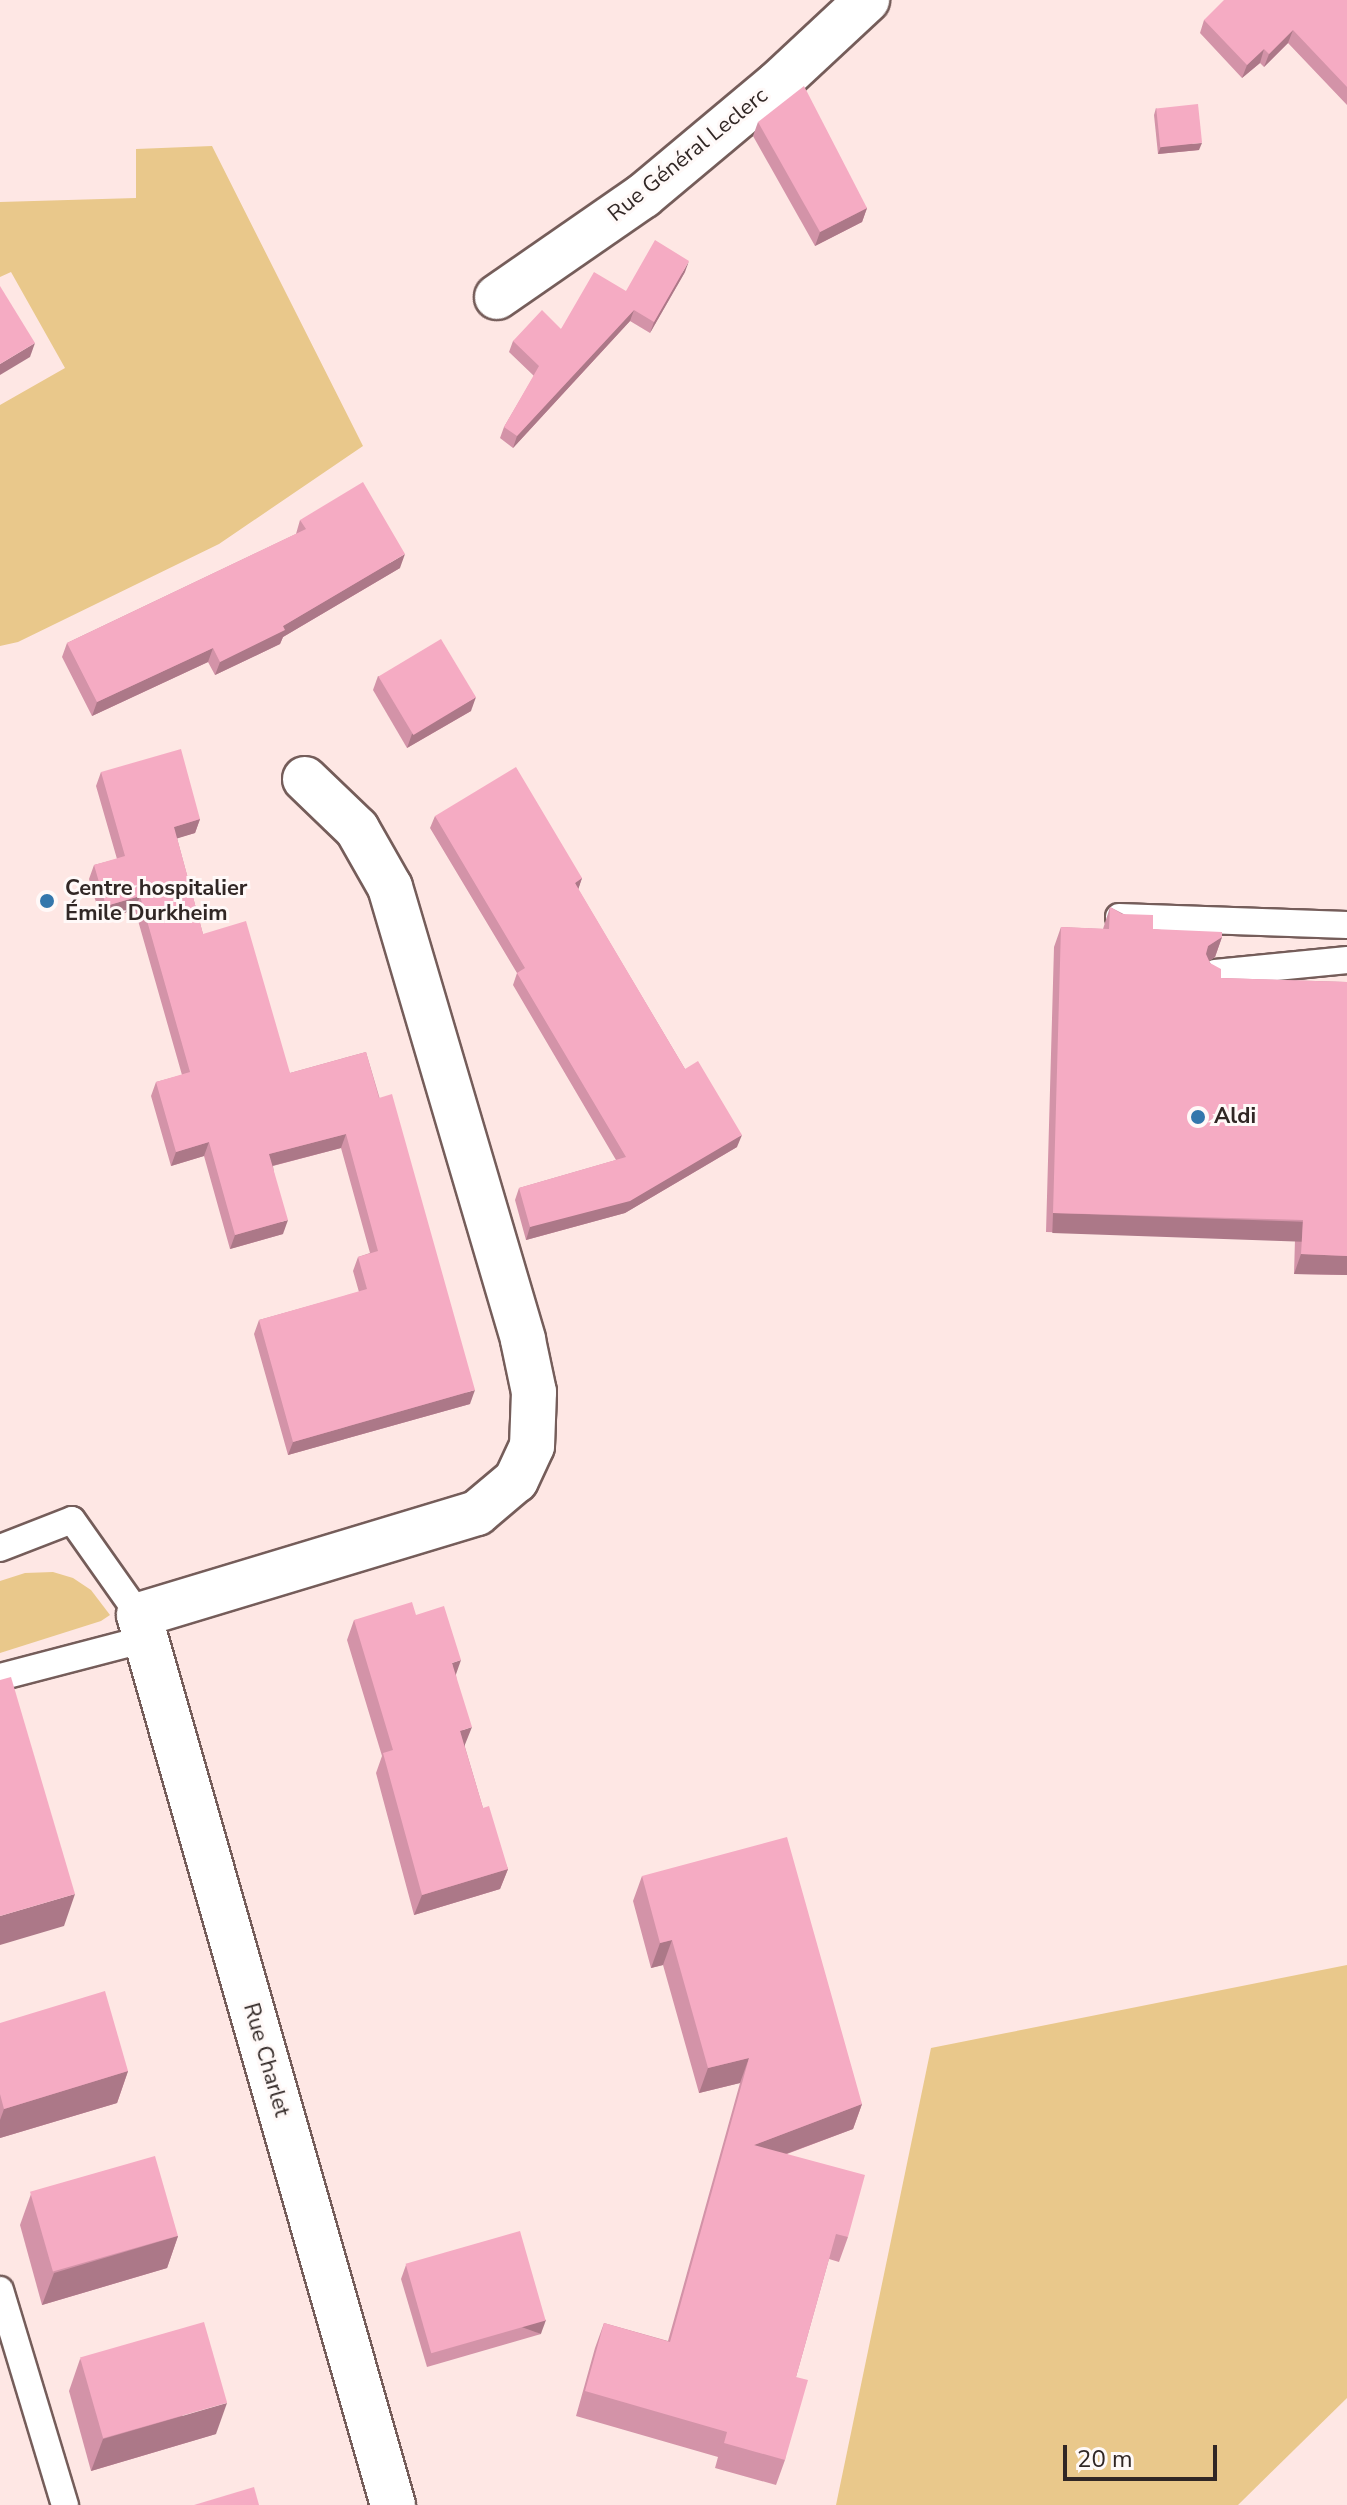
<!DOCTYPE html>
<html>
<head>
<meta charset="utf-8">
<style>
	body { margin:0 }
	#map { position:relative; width:1347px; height:2505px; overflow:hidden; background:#fee7e4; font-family:"Nunito Sans",sans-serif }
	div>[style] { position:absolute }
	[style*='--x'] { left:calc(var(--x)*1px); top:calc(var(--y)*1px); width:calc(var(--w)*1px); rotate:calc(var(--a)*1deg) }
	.green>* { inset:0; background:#e9c88b }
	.roads { filter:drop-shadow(2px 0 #755d5a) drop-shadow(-2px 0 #755d5a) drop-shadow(0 2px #755d5a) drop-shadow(0 -2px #755d5a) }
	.lane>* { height:26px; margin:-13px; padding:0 13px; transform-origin:13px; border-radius:13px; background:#fff }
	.street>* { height:44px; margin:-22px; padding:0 22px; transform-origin:22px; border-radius:22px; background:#fff }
	.wall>* { inset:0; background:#d393a8 }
	.shaded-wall>* { inset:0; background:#ac7888; transform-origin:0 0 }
	.building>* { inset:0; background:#f5abc3; transform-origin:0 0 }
	.dots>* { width:22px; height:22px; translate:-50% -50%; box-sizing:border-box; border:4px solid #fff9f8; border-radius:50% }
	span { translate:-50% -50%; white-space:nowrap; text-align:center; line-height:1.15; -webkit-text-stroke:6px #fff9f8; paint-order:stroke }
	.street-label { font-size:22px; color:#312725 }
	.poi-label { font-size:22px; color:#312725; font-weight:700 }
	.left { translate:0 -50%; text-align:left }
	.scale { position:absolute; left:1063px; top:2445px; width:154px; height:36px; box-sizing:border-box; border:4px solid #312725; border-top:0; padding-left:10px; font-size:24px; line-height:28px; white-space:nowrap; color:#312725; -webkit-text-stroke:6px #fff9f8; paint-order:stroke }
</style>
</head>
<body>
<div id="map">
	<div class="green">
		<div style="clip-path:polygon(212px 146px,363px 446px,219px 544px,18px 642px,0 646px,0 405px,65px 368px,11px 272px,0 277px,0 202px,136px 198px,136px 149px)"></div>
		<div style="clip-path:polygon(53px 1572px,73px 1578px,91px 1590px,110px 1615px,101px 1621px,0 1653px,0 1581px,25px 1573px)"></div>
		<div style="clip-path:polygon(1347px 1965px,1347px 2398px,1238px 2505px,836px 2505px,931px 2048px)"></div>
	</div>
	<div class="roads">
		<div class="lane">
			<div style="--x:1119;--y:917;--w:228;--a:2"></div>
			<div style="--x:1215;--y:973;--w:133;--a:-5.6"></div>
			<div style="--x:0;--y:1548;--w:77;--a:-21.3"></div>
			<div style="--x:72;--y:1520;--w:116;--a:54.8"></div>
			<div style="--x:0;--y:1677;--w:151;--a:-14.6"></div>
			<div style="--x:0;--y:2290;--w:225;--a:73.2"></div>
		</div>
		<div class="street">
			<div style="--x:497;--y:297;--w:178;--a:-34.7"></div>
			<div style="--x:643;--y:196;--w:176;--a:-39.9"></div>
			<div style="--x:778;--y:83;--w:122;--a:-43"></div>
			<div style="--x:305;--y:779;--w:72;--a:43.9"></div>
			<div style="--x:357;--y:829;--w:67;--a:60.4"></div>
			<div style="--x:390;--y:887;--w:472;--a:73.6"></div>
			<div style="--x:523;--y:1340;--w:53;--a:78.1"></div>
			<div style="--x:534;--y:1392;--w:54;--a:92.1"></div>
			<div style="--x:532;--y:1446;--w:38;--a:115"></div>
			<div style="--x:516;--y:1480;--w:51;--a:139.8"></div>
			<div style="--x:477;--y:1513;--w:353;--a:163.2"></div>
			<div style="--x:139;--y:1615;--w:926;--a:74.07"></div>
		</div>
	</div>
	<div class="wall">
		<div style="clip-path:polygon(1347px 0,1347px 105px,1288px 43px,1264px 67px,1260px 63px,1242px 78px,1200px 33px,1204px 20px)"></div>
		<div style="clip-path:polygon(1156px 108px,1199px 150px,1158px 154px,1154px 115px)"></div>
		<div style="clip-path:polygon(758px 122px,867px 208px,862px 222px,815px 246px,753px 136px)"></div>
		<div style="clip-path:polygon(685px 272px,650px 333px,630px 321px,513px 448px,500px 438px,504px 427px,534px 376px,509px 352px,513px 341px,561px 329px,626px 291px)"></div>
		<div style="clip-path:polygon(300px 520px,400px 568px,283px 637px,280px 644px,215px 675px,208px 662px,92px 716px,62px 657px,67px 643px,296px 534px)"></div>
		<div style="clip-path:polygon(378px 676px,471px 711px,407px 748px,373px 690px)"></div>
		<div style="clip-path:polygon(101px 772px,200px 819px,195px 833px,177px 838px,203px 934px,290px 1073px,366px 1052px,470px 1404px,288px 1455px,254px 1334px,259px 1320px,359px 1292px,353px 1271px,358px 1257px,370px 1253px,341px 1148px,273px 1166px,283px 1234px,230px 1249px,204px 1156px,171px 1166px,151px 1096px,156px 1082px,182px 1075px,135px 910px,101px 919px,89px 879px,94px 865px,117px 859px,96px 786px)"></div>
		<div style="clip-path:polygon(435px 816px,582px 878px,578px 889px,685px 1069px,737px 1147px,625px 1213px,526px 1240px,515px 1200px,519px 1188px,616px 1160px,513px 985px,517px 973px,430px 828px)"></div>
		<div style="clip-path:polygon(1110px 907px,1153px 929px,1222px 937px,1215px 957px,1209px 961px,1221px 978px,1347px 982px,1347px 1275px,1294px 1274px,1295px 1239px,1046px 1232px,1054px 947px,1061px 927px,1103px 929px)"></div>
		<div style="clip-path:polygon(416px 1615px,456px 1675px,465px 1747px,483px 1808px,508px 1869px,500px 1889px,414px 1915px,376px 1773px,382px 1756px,347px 1640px,354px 1620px)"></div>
		<div style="clip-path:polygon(642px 1876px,862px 2104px,853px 2129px,787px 2154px,848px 2237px,839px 2262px,829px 2259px,796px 2377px,785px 2460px,776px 2485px,715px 2468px,718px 2457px,576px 2416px,595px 2348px,604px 2323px,668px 2341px,740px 2083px,699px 2093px,663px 1965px,651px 1968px,633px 1901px)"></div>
		<div style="clip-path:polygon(0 2023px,128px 2071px,117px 2103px,0 2138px)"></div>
		<div style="clip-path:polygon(31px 2194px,178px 2236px,167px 2268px,42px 2305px,20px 2225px)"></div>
		<div style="clip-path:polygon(406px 2265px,541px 2334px,427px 2367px,401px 2279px)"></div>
		<div style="clip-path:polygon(80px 2359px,216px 2434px,91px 2471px,69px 2391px)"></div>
	</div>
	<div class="shaded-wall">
		<div style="clip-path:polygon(1293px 30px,1288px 43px,1264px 67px,1269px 54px)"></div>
		<div style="clip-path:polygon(1264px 49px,1260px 63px,1242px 78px,1247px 65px)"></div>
		<div style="clip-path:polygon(1202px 143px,1199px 150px,1158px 154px,1161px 146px)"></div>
		<div style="clip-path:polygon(867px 208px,862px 222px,815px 246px,820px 232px)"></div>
		<div style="clip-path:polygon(689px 261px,685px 272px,650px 333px,654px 322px)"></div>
		<div style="clip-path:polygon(634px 310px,630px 321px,513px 448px,517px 436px)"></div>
		<div style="clip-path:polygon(35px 343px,30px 357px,0 375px,0 364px)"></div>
		<div style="clip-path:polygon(405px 554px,400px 568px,283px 637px,280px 644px,215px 675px,220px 662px,283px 626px)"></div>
		<div style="clip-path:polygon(213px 648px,208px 662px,92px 716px,97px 702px)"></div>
		<div style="clip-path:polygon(476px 697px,471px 711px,407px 748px,412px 734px)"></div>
		<div style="clip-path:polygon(200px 819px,195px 833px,169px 841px,174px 827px)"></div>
		<div style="clip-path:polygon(582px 878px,578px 890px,575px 883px)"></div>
		<div style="clip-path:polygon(140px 896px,135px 910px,101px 919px,106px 906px)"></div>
		<div style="clip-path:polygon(1222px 937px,1215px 957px,1201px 966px,1208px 946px)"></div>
		<div style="clip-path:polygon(346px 1134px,341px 1148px,264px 1168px,269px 1154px)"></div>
		<div style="clip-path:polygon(742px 1135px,737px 1147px,625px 1213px,526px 1240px,530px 1227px)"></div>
		<div style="clip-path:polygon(209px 1142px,204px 1156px,171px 1166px,176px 1152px)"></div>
		<div style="left:1053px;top:1213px;width:250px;height:20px;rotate:2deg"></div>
		<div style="clip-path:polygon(288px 1220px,283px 1234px,230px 1249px,235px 1235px)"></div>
		<div style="clip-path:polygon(1301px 1254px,1347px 1256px,1347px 1275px,1294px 1274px)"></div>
		<div style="clip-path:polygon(475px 1390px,470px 1404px,288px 1455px,293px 1442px)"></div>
		<div style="clip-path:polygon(461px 1660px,454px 1680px,452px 1663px)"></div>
		<div style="clip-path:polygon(472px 1727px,464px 1747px,460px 1731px)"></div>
		<div style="clip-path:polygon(508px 1869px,500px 1889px,414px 1915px,422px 1895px)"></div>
		<div style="clip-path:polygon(75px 1894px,64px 1926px,0 1945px,0 1916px)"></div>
		<div style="clip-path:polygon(672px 1940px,663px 1965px,651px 1968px,660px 1943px)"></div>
		<div style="clip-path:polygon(749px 2058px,740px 2083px,699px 2093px,708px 2068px)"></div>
		<div style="clip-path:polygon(128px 2071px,117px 2103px,0 2138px,0 2120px,4px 2109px)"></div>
		<div style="clip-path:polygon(862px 2104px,853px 2129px,745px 2169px,754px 2145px)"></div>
		<div style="clip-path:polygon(178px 2236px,167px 2268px,42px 2305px,54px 2273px)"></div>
		<div style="left:546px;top:2320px;width:15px;height:119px;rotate:110deg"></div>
		<div style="clip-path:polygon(227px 2403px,216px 2434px,91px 2471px,103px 2439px)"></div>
	</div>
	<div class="building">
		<div style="clip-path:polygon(1224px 0,1347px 0,1347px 87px,1293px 30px,1269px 54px,1264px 49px,1247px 65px,1204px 20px)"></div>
		<div style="clip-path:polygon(804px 86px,867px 208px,820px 232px,758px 122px)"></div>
		<div style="left:1198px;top:104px;width:39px;height:42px;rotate:84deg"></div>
		<div style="clip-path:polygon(655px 240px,689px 261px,654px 322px,634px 310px,517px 436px,504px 427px,539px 366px,513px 341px,542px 310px,561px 329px,594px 272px,626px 291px)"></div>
		<div style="clip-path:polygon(0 286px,35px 343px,0 364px)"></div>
		<div style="clip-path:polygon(363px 482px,405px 554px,283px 626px,285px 630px,220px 662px,213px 648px,97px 702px,67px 643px,306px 529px,300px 520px)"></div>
		<div style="left:441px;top:639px;width:68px;height:73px;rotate:59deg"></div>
		<div style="clip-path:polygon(181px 749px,200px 819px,174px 827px,203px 934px,246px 921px,290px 1073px,366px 1052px,379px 1098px,392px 1094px,475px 1390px,293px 1442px,259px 1320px,367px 1289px,358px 1257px,378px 1251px,346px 1134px,269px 1154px,288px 1220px,235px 1235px,209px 1142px,176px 1152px,156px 1082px,190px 1072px,140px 896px,106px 906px,94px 865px,125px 856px,101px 772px)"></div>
		<div style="clip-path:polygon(516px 767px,582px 878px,575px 883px,685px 1069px,698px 1061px,742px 1135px,630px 1201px,530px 1227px,519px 1188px,626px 1157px,517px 973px,525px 968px,435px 816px)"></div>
		<div style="clip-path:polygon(1110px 907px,1122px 914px,1153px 915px,1153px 929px,1222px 932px,1222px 937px,1208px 946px,1206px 954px,1210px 963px,1221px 969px,1221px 978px,1347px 982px,1347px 1256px,1301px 1254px,1303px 1220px,1053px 1213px,1061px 927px,1109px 929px)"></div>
		<div style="clip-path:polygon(412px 1602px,416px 1615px,444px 1606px,461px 1660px,452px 1663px,472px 1727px,460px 1731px,483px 1808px,489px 1806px,508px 1869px,422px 1895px,383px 1753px,393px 1750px,354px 1620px)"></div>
		<div style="clip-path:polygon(11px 1677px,75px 1894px,0 1916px,0 1680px)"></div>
		<div style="clip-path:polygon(787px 1837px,862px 2104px,754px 2145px,865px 2175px,848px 2237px,836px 2234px,796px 2377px,808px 2380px,785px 2460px,724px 2443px,727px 2432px,585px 2391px,604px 2323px,670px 2342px,749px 2058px,708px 2068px,672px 1940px,660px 1943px,642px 1876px)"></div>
		<div style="clip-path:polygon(105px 1991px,128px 2071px,4px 2109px,0 2094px,0 2023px)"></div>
		<div style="left:155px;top:2156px;width:83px;height:130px;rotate:74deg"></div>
		<div style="left:520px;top:2231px;width:93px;height:119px;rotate:74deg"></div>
		<div style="left:204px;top:2322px;width:84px;height:129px;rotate:74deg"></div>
		<div style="clip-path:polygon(254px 2487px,259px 2505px,194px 2505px)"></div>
	</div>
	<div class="dots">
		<div style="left:47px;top:901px;background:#3477ac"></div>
		<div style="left:1198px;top:1117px;background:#3477ac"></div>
	</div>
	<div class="street-label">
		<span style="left:688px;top:155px;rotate:-39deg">Rue Général Leclerc</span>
		<span style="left:266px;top:2060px;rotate:74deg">Rue Charlet</span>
	</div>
	<div class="poi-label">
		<span class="left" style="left:65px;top:901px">Centre hospitalier<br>Émile Durkheim</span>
		<span class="left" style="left:1214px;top:1117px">Aldi</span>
	</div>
	<div class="scale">20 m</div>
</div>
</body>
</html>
